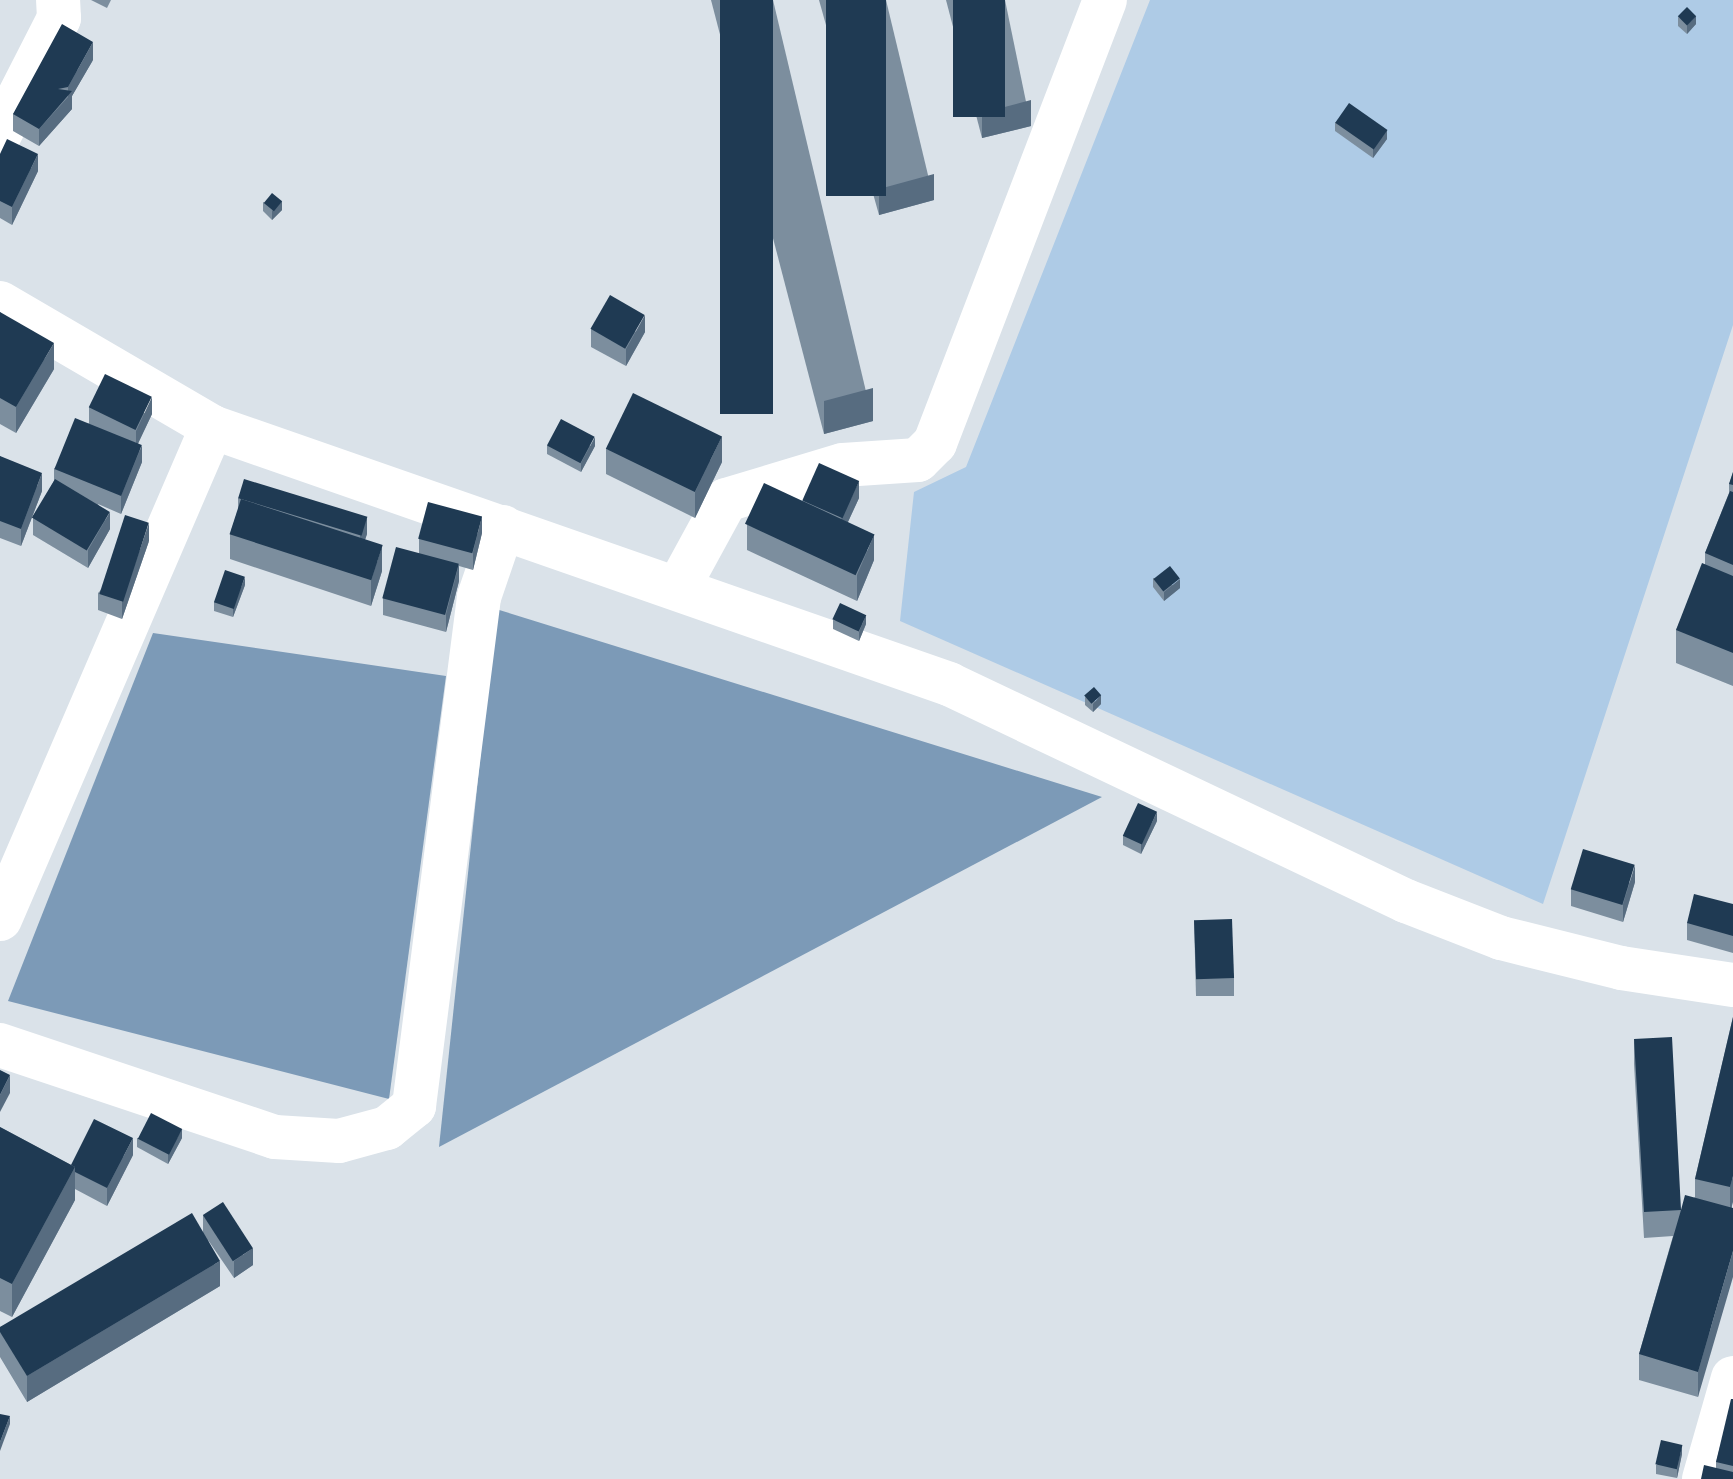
<!DOCTYPE html>
<html>
<head>
<meta charset="utf-8">
<style>
	body { margin:0 }
	#map { position:relative; width:1733px; height:1479px; overflow:hidden; background:#dae2e9; font-family:Arial,sans-serif }
	div>[style] { position:absolute }
	[style*='--x'] { left:calc(var(--x)*1px); top:calc(var(--y)*1px); width:calc(var(--w)*1px); rotate:calc(var(--a)*1deg) }
	.green>* { inset:0; background:#aecbe6 }
	.water>* { inset:0; background:#7c9ab7 }
	.minor>* { height:44px; margin:-22px; padding:0 22px; transform-origin:22px; border-radius:22px; background:#fff }
	.wall>* { inset:0; background:#7c8e9e }
	.shaded-wall>* { inset:0; background:#576c80 }
	.building>* { inset:0; background:#1f3a53; transform-origin:0 0 }
	span { translate:-50% -50%; white-space:nowrap; text-align:center; line-height:1.15; -webkit-text-stroke:8px #e8eff6; paint-order:stroke }
</style>
</head>
<body>
<div id="map">
	<div class="green">
		<div style="clip-path:polygon(1150px 0,1733px 0,1733px 325px,1543px 904px,900px 621px,914px 492px,966px 467px)"></div>
	</div>
	<div class="water">
		<div style="clip-path:polygon(496px 609px,1102px 797px,439px 1147px)"></div>
		<div style="clip-path:polygon(153px 633px,446px 676px,389px 1099px,8px 1001px)"></div>
	</div>
	<div class="minor">
		<div style="--x:0;--y:134;--w:130;--a:-63"></div>
		<div style="--x:59;--y:18;--w:18;--a:-93"></div>
		<div style="--x:0;--y:303;--w:246;--a:30.3"></div>
		<div style="--x:212;--y:427;--w:781;--a:19.22"></div>
		<div style="--x:949;--y:684;--w:506;--a:25.4"></div>
		<div style="--x:1406;--y:901;--w:102;--a:21.3"></div>
		<div style="--x:1501;--y:938;--w:124;--a:14"></div>
		<div style="--x:1621;--y:968;--w:113;--a:8.6"></div>
		<div style="--x:678;--y:588;--w:100;--a:-61.4"></div>
		<div style="--x:726;--y:500;--w:122;--a:-16.7"></div>
		<div style="--x:843;--y:465;--w:75;--a:-3.8"></div>
		<div style="--x:918;--y:460;--w:24;--a:-45"></div>
		<div style="--x:935;--y:443;--w:474;--a:-69"></div>
		<div style="--x:0;--y:919;--w:536;--a:-66.69"></div>
		<div style="--x:0;--y:1045;--w:290;--a:18.5"></div>
		<div style="--x:275;--y:1137;--w:64;--a:3.6"></div>
		<div style="--x:339;--y:1141;--w:50;--a:-15.2"></div>
		<div style="--x:387;--y:1128;--w:35;--a:-39"></div>
		<div style="--x:414;--y:1106;--w:513;--a:-82.72"></div>
		<div style="--x:479;--y:597;--w:74;--a:-71.1"></div>
		<div style="--x:1704;--y:1479;--w:105;--a:-74"></div>
	</div>
	<div class="wall">
		<div style="clip-path:polygon(91px 0,111px 0,107px 8px)"></div>
		<div style="clip-path:polygon(711px 0,773px 0,873px 421px,824px 434px)"></div>
		<div style="clip-path:polygon(819px 0,886px 0,934px 200px,879px 215px)"></div>
		<div style="clip-path:polygon(946px 0,1005px 0,1031px 126px,982px 138px)"></div>
		<div style="clip-path:polygon(1678px 17px,1696px 24px,1687px 34px,1678px 26px)"></div>
		<div style="clip-path:polygon(93px 60px,72px 96px,72px 109px,39px 146px,13px 131px,13px 114px)"></div>
		<div style="clip-path:polygon(1335px 122px,1387px 139px,1373px 158px,1335px 131px)"></div>
		<div style="clip-path:polygon(0 154px,38px 171px,12px 225px,0 218px)"></div>
		<div style="clip-path:polygon(263px 202px,282px 210px,272px 220px,263px 211px)"></div>
		<div style="clip-path:polygon(0 312px,54px 369px,16px 433px,0 424px)"></div>
		<div style="clip-path:polygon(591px 329px,645px 332px,626px 366px,591px 347px)"></div>
		<div style="clip-path:polygon(89px 407px,152px 414px,138px 443px,142px 462px,121px 514px,98px 504px,110px 529px,88px 568px,33px 535px,33px 518px,54px 481px,54px 469px,89px 423px)"></div>
		<div style="clip-path:polygon(547px 446px,595px 446px,581px 472px,547px 454px)"></div>
		<div style="clip-path:polygon(606px 449px,722px 462px,695px 518px,606px 474px)"></div>
		<div style="clip-path:polygon(0 456px,42px 491px,21px 546px,0 538px)"></div>
		<div style="clip-path:polygon(1733px 472px,1733px 686px,1676px 663px,1676px 630px,1705px 564px,1705px 553px,1729px 493px,1729px 484px)"></div>
		<div style="clip-path:polygon(238px 498px,367px 534px,365px 540px,382px 571px,371px 606px,230px 559px,230px 534px,238px 510px)"></div>
		<div style="clip-path:polygon(859px 498px,848px 522px,874px 560px,857px 601px,747px 550px,747px 525px,803px 501px)"></div>
		<div style="clip-path:polygon(482px 533px,473px 570px,459px 566px,459px 581px,446px 632px,383px 615px,383px 598px,419px 553px,419px 539px)"></div>
		<div style="clip-path:polygon(149px 541px,122px 619px,98px 610px,98px 593px)"></div>
		<div style="clip-path:polygon(1153px 578px,1180px 588px,1164px 601px,1153px 587px)"></div>
		<div style="clip-path:polygon(245px 585px,233px 617px,214px 611px,214px 602px)"></div>
		<div style="clip-path:polygon(833px 620px,866px 624px,859px 641px,833px 629px)"></div>
		<div style="clip-path:polygon(1085px 697px,1101px 704px,1093px 712px,1085px 705px)"></div>
		<div style="clip-path:polygon(1157px 821px,1141px 854px,1123px 845px,1123px 836px)"></div>
		<div style="clip-path:polygon(1635px 882px,1623px 922px,1571px 906px,1571px 889px)"></div>
		<div style="clip-path:polygon(1733px 904px,1733px 953px,1687px 940px,1687px 923px)"></div>
		<div style="clip-path:polygon(1194px 920px,1234px 978px,1234px 996px,1196px 996px)"></div>
		<div style="clip-path:polygon(1733px 1017px,1732px 1208px,1698px 1397px,1639px 1380px,1639px 1354px,1673px 1236px,1644px 1238px,1634px 1064px,1634px 1039px,1681px 1210px,1695px 1197px,1695px 1179px)"></div>
		<div style="clip-path:polygon(0 1127px,71px 1165px,133px 1155px,107px 1206px,75px 1189px,75px 1200px,12px 1317px,0 1311px)"></div>
		<div style="clip-path:polygon(137px 1138px,182px 1138px,168px 1164px,137px 1147px)"></div>
		<div style="clip-path:polygon(203px 1215px,253px 1265px,234px 1278px,208px 1240px,220px 1286px,27px 1402px,0 1357px,0 1327px,203px 1232px)"></div>
		<div style="clip-path:polygon(1733px 1399px,1733px 1479px,1716px 1468px,1716px 1462px)"></div>
		<div style="clip-path:polygon(1682px 1454px,1677px 1478px,1656px 1474px,1656px 1465px)"></div>
	</div>
	<div class="shaded-wall">
		<div style="clip-path:polygon(1696px 16px,1696px 24px,1687px 34px,1687px 25px)"></div>
		<div style="clip-path:polygon(93px 42px,93px 60px,72px 96px,72px 109px,39px 146px,39px 129px,68px 97px,68px 87px)"></div>
		<div style="clip-path:polygon(1031px 100px,1031px 126px,982px 138px,982px 113px)"></div>
		<div style="clip-path:polygon(1387px 130px,1387px 139px,1373px 158px,1373px 149px)"></div>
		<div style="clip-path:polygon(38px 154px,38px 171px,12px 225px,12px 207px)"></div>
		<div style="clip-path:polygon(934px 174px,934px 200px,879px 215px,879px 189px)"></div>
		<div style="clip-path:polygon(282px 201px,282px 210px,272px 220px,272px 211px)"></div>
		<div style="clip-path:polygon(645px 315px,645px 332px,626px 366px,626px 349px)"></div>
		<div style="clip-path:polygon(54px 343px,54px 369px,16px 433px,16px 407px)"></div>
		<div style="clip-path:polygon(873px 388px,873px 421px,824px 434px,824px 401px)"></div>
		<div style="clip-path:polygon(152px 397px,152px 414px,136px 448px,136px 431px)"></div>
		<div style="clip-path:polygon(722px 436px,722px 462px,695px 518px,695px 492px)"></div>
		<div style="clip-path:polygon(595px 437px,595px 446px,581px 472px,581px 463px)"></div>
		<div style="clip-path:polygon(142px 445px,142px 462px,121px 514px,121px 496px)"></div>
		<div style="clip-path:polygon(42px 473px,42px 491px,21px 546px,21px 529px)"></div>
		<div style="clip-path:polygon(859px 481px,859px 498px,840px 539px,840px 521px)"></div>
		<div style="clip-path:polygon(110px 512px,110px 529px,88px 568px,88px 550px)"></div>
		<div style="clip-path:polygon(482px 516px,482px 533px,473px 570px,473px 552px)"></div>
		<div style="clip-path:polygon(367px 517px,367px 534px,360px 554px,360px 536px)"></div>
		<div style="clip-path:polygon(149px 523px,149px 541px,122px 619px,122px 602px)"></div>
		<div style="clip-path:polygon(874px 535px,874px 560px,857px 601px,857px 575px)"></div>
		<div style="clip-path:polygon(382px 546px,382px 571px,371px 606px,371px 581px)"></div>
		<div style="clip-path:polygon(459px 564px,459px 581px,446px 632px,446px 614px)"></div>
		<div style="clip-path:polygon(245px 577px,245px 585px,233px 617px,233px 608px)"></div>
		<div style="clip-path:polygon(1180px 579px,1180px 588px,1164px 601px,1164px 592px)"></div>
		<div style="clip-path:polygon(866px 615px,866px 624px,859px 641px,859px 632px)"></div>
		<div style="clip-path:polygon(1101px 695px,1101px 704px,1093px 712px,1093px 704px)"></div>
		<div style="clip-path:polygon(1157px 812px,1157px 821px,1141px 854px,1141px 845px)"></div>
		<div style="clip-path:polygon(1635px 865px,1635px 882px,1623px 922px,1623px 904px)"></div>
		<div style="clip-path:polygon(10px 1075px,10px 1093px,0 1112px,0 1095px)"></div>
		<div style="clip-path:polygon(182px 1129px,182px 1138px,168px 1164px,168px 1155px)"></div>
		<div style="clip-path:polygon(133px 1138px,133px 1155px,107px 1206px,107px 1188px)"></div>
		<div style="clip-path:polygon(75px 1167px,75px 1200px,12px 1317px,12px 1284px)"></div>
		<div style="clip-path:polygon(1733px 1176px,1733px 1202px,1730px 1213px,1730px 1187px)"></div>
		<div style="clip-path:polygon(253px 1248px,253px 1265px,234px 1278px,234px 1261px)"></div>
		<div style="clip-path:polygon(1733px 1251px,1733px 1277px,1698px 1397px,1698px 1372px)"></div>
		<div style="clip-path:polygon(220px 1261px,220px 1286px,27px 1402px,27px 1376px)"></div>
		<div style="clip-path:polygon(10px 1416px,10px 1424px,0 1451px,0 1442px)"></div>
		<div style="clip-path:polygon(1682px 1445px,1682px 1454px,1677px 1478px,1677px 1469px)"></div>
	</div>
	<div class="building">
		<div style="left:720px;top:0;width:53px;height:414px"></div>
		<div style="left:826px;top:0;width:60px;height:196px"></div>
		<div style="left:953px;top:0;width:52px;height:117px"></div>
		<div style="left:1687px;top:7px;width:13px;height:13px;rotate:45deg"></div>
		<div style="clip-path:polygon(62px 24px,93px 42px,68px 87px,58px 89px,72px 91px,39px 129px,13px 114px)"></div>
		<div style="left:1349px;top:103px;width:47px;height:24px;rotate:35deg"></div>
		<div style="clip-path:polygon(7px 139px,38px 154px,12px 207px,0 201px,0 154px)"></div>
		<div style="left:272px;top:193px;width:13px;height:13px;rotate:39deg"></div>
		<div style="left:610px;top:295px;width:40px;height:39px;rotate:30deg"></div>
		<div style="clip-path:polygon(0 312px,54px 343px,16px 407px,0 398px)"></div>
		<div style="left:105px;top:374px;width:52px;height:37px;rotate:26deg"></div>
		<div style="left:633px;top:393px;width:99px;height:62px;rotate:26deg"></div>
		<div style="left:75px;top:418px;width:72px;height:55px;rotate:22deg"></div>
		<div style="left:561px;top:419px;width:38px;height:30px;rotate:28deg"></div>
		<div style="clip-path:polygon(0 456px,42px 473px,21px 529px,0 521px)"></div>
		<div style="left:819px;top:463px;width:44px;height:41px;rotate:24deg"></div>
		<div style="clip-path:polygon(1733px 472px,1733px 485px,1729px 484px)"></div>
		<div style="left:55px;top:479px;width:64px;height:45px;rotate:31deg"></div>
		<div style="left:244px;top:479px;width:129px;height:20px;rotate:17deg"></div>
		<div style="left:764px;top:483px;width:122px;height:45px;rotate:25deg"></div>
		<div style="clip-path:polygon(1730px 491px,1733px 492px,1733px 565px,1705px 553px)"></div>
		<div style="left:241px;top:499px;width:149px;height:37px;rotate:18deg"></div>
		<div style="left:428px;top:502px;width:56px;height:38px;rotate:15deg"></div>
		<div style="left:125px;top:515px;width:25px;height:83px;rotate:18deg"></div>
		<div style="left:396px;top:547px;width:65px;height:53px;rotate:15deg"></div>
		<div style="clip-path:polygon(1702px 563px,1733px 576px,1733px 653px,1676px 630px)"></div>
		<div style="left:1170px;top:566px;width:16px;height:21px;rotate:52deg"></div>
		<div style="left:225px;top:570px;width:21px;height:34px;rotate:19deg"></div>
		<div style="left:840px;top:603px;width:29px;height:18px;rotate:25deg"></div>
		<div style="left:1094px;top:687px;width:11px;height:13px;rotate:49deg"></div>
		<div style="left:1138px;top:803px;width:21px;height:36px;rotate:25deg"></div>
		<div style="left:1583px;top:849px;width:54px;height:42px;rotate:17deg"></div>
		<div style="clip-path:polygon(1694px 894px,1733px 904px,1733px 936px,1687px 923px)"></div>
		<div style="left:1232px;top:919px;width:59px;height:38px;rotate:88deg"></div>
		<div style="clip-path:polygon(1733px 1017px,1733px 1176px,1730px 1187px,1695px 1179px)"></div>
		<div style="clip-path:polygon(1672px 1037px,1681px 1210px,1685px 1195px,1733px 1208px,1733px 1251px,1698px 1372px,1639px 1354px,1681px 1210px,1644px 1212px,1634px 1039px)"></div>
		<div style="clip-path:polygon(0 1070px,10px 1075px,0 1095px)"></div>
		<div style="left:151px;top:1113px;width:35px;height:29px;rotate:27deg"></div>
		<div style="clip-path:polygon(94px 1119px,133px 1138px,107px 1188px,75px 1172px,75px 1167px,71px 1165px)"></div>
		<div style="clip-path:polygon(0 1127px,75px 1167px,12px 1284px,0 1278px)"></div>
		<div style="left:223px;top:1202px;width:55px;height:24px;rotate:57deg"></div>
		<div style="clip-path:polygon(192px 1213px,220px 1261px,27px 1376px,0 1332px,0 1327px)"></div>
		<div style="clip-path:polygon(1731px 1399px,1733px 1399px,1733px 1466px,1716px 1462px)"></div>
		<div style="clip-path:polygon(0 1414px,10px 1416px,0 1442px)"></div>
		<div style="left:1661px;top:1440px;width:22px;height:25px;rotate:13deg"></div>
		<div style="clip-path:polygon(1704px 1465px,1733px 1472px,1733px 1479px,1701px 1479px)"></div>
	</div>
</div>
</body>
</html>
